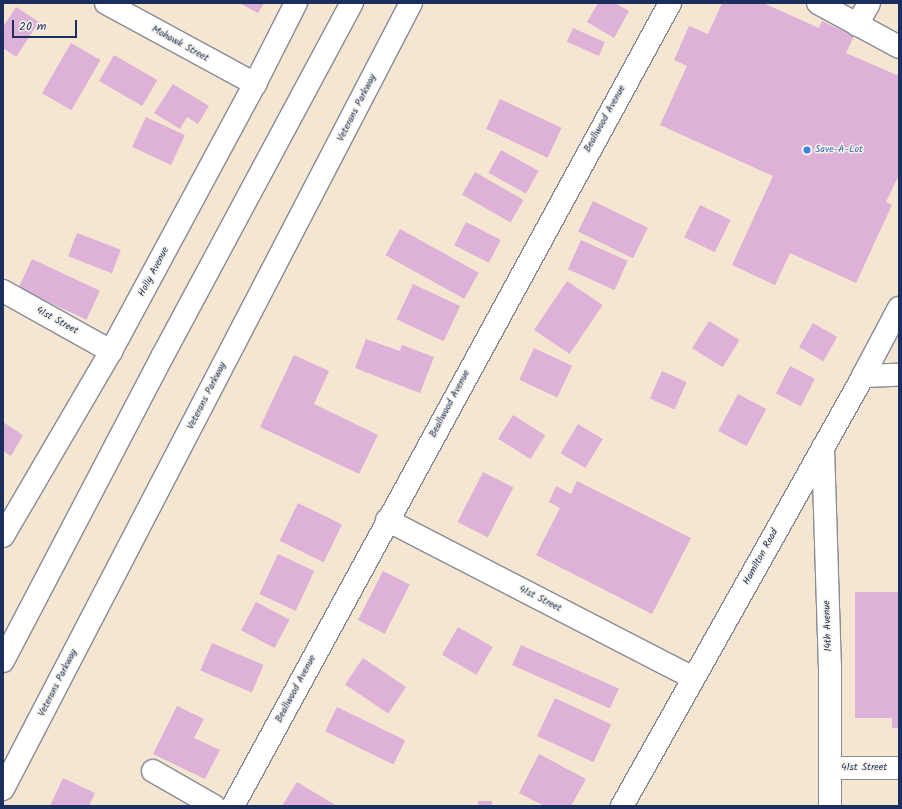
<!DOCTYPE html>
<html>
<head>
<meta charset="utf-8">
<style>
	body { margin:0 }
	#map { position:relative; width:902px; height:809px; overflow:hidden; background:#f5e6d1; font-family:Kalam,sans-serif }
	div>[style] { position:absolute }
	[style*='--x'] { left:calc(var(--x)*1px); top:calc(var(--y)*1px); width:calc(var(--w)*1px); rotate:calc(var(--a)*1deg) }
	.building>* { inset:0; background:#ddb1d8; transform-origin:0 0 }
	.roads { filter:drop-shadow(1px 0 #888a98) drop-shadow(-1px 0 #888a98) drop-shadow(0 1px #888a98) drop-shadow(0 -1px #888a98) }
	.minor>* { height:22px; margin:-11px; padding:0 11px; transform-origin:11px; border-radius:11px; background:#fff }
	.major>* { height:22px; margin:-11px; padding:0 11px; transform-origin:11px; border-radius:11px; background:#fff }
	.dots>* { width:11px; height:11px; translate:-50% -50%; box-sizing:border-box; border:2px solid #f7f3e8; border-radius:50% }
	span { translate:-50% -50%; white-space:nowrap; text-align:center; line-height:1.15; -webkit-text-stroke:3px #f7f3e8; paint-order:stroke }
	.street-label { font-size:10px; color:#1b2f5e }
	.shop-label { font-size:10px; color:#366cbe }
	.left { translate:0 -50%; text-align:left }
	.frame { position:absolute; inset:0; border:4px solid #1b2f5e; pointer-events:none }
	.scale { position:absolute; left:12px; top:20px; width:65px; height:18px; box-sizing:border-box; border:2px solid #1b2f5e; border-top:0; padding-left:5px; font-size:12px; line-height:14px; white-space:nowrap; color:#1b2f5e; -webkit-text-stroke:3px #f7f3e8; paint-order:stroke }
</style>
</head>
<body>
<div id="map">
	<div class="building">
		<div style="clip-path:polygon(239px 3px,264px 3px,258px 13px)"></div>
		<div style="clip-path:polygon(598px 3px,615px 3px,629px 11px,614px 38px,587px 22px)"></div>
		<div style="clip-path:polygon(722px 3px,763px 3px,819px 28px,822px 21px,854px 36px,846px 53px,899px 76px,899px 175px,886px 202px,892px 205px,856px 283px,790px 253px,775px 285px,732px 265px,773px 176px,660px 125px,687px 66px,674px 60px,689px 26px,708px 34px)"></div>
		<div style="clip-path:polygon(16px 7px,39px 22px,16px 57px,3px 48px,3px 27px)"></div>
		<div style="left:573px;top:28px;width:35px;height:15px;rotate:24deg"></div>
		<div style="left:71px;top:43px;width:34px;height:58px;rotate:30deg"></div>
		<div style="left:114px;top:55px;width:50px;height:30px;rotate:30deg"></div>
		<div style="clip-path:polygon(173px 84px,209px 106px,198px 124px,187px 117px,180px 129px,154px 113px)"></div>
		<div style="left:500px;top:99px;width:68px;height:33px;rotate:25deg"></div>
		<div style="left:146px;top:117px;width:43px;height:33px;rotate:25deg"></div>
		<div style="left:501px;top:150px;width:43px;height:26px;rotate:29deg"></div>
		<div style="left:475px;top:172px;width:56px;height:26px;rotate:30deg"></div>
		<div style="left:593px;top:201px;width:61px;height:34px;rotate:26deg"></div>
		<div style="left:700px;top:205px;width:34px;height:36px;rotate:26deg"></div>
		<div style="left:466px;top:222px;width:39px;height:26px;rotate:27deg"></div>
		<div style="left:400px;top:229px;width:90px;height:30px;rotate:29deg"></div>
		<div style="left:77px;top:233px;width:47px;height:25px;rotate:21deg"></div>
		<div style="left:581px;top:240px;width:51px;height:32px;rotate:24deg"></div>
		<div style="left:32px;top:259px;width:75px;height:32px;rotate:25deg"></div>
		<div style="left:567px;top:281px;width:43px;height:59px;rotate:34deg"></div>
		<div style="left:413px;top:284px;width:52px;height:39px;rotate:25deg"></div>
		<div style="left:709px;top:321px;width:36px;height:32px;rotate:32deg"></div>
		<div style="left:813px;top:323px;width:28px;height:28px;rotate:30deg"></div>
		<div style="clip-path:polygon(366px 339px,400px 351px,402px 345px,434px 357px,420px 393px,355px 368px)"></div>
		<div style="left:534px;top:348px;width:42px;height:35px;rotate:25deg"></div>
		<div style="clip-path:polygon(294px 355px,329px 371px,314px 404px,378px 435px,359px 474px,260px 427px)"></div>
		<div style="left:790px;top:366px;width:28px;height:31px;rotate:27deg"></div>
		<div style="left:662px;top:371px;width:27px;height:30px;rotate:24deg"></div>
		<div style="left:738px;top:394px;width:32px;height:42px;rotate:28deg"></div>
		<div style="left:513px;top:415px;width:38px;height:28px;rotate:32deg"></div>
		<div style="clip-path:polygon(3px 422px,23px 435px,11px 456px,3px 451px)"></div>
		<div style="left:578px;top:424px;width:29px;height:34px;rotate:31deg"></div>
		<div style="left:483px;top:472px;width:34px;height:56px;rotate:27deg"></div>
		<div style="clip-path:polygon(577px 481px,691px 538px,652px 614px,536px 555px,560px 508px,549px 502px,556px 486px,571px 494px)"></div>
		<div style="left:298px;top:503px;width:49px;height:42px;rotate:26deg"></div>
		<div style="left:278px;top:554px;width:40px;height:44px;rotate:25deg"></div>
		<div style="left:383px;top:571px;width:30px;height:55px;rotate:27deg"></div>
		<div style="clip-path:polygon(855px 592px,899px 592px,899px 728px,892px 728px,892px 718px,855px 718px)"></div>
		<div style="left:256px;top:602px;width:38px;height:32px;rotate:28deg"></div>
		<div style="left:458px;top:627px;width:40px;height:32px;rotate:30deg"></div>
		<div style="left:212px;top:643px;width:56px;height:30px;rotate:23deg"></div>
		<div style="left:521px;top:645px;width:107px;height:22px;rotate:24deg"></div>
		<div style="left:363px;top:658px;width:52px;height:32px;rotate:34deg"></div>
		<div style="left:555px;top:698px;width:62px;height:42px;rotate:25deg"></div>
		<div style="clip-path:polygon(177px 706px,204px 719px,194px 738px,220px 750px,205px 779px,153px 754px)"></div>
		<div style="left:337px;top:707px;width:76px;height:27px;rotate:26deg"></div>
		<div style="clip-path:polygon(539px 754px,586px 779px,571px 806px,544px 806px,519px 793px)"></div>
		<div style="clip-path:polygon(63px 778px,95px 793px,89px 806px,50px 806px)"></div>
		<div style="clip-path:polygon(297px 782px,337px 806px,282px 806px)"></div>
		<div style="left:478px;top:801px;width:14px;height:5px"></div>
	</div>
	<div class="roads">
		<div class="minor">
			<div style="--x:106;--y:3;--w:170;--a:28.5"></div>
			<div style="--x:818;--y:3;--w:92;--a:28.5"></div>
			<div style="--x:857;--y:25;--w:25;--a:-61"></div>
			<div style="--x:3;--y:291;--w:124;--a:29.1"></div>
			<div style="--x:863;--y:376;--w:36;--a:-2"></div>
			<div style="--x:823;--y:447;--w:219;--a:88.2"></div>
			<div style="--x:830;--y:666;--w:140;--a:90"></div>
			<div style="--x:387;--y:520;--w:344;--a:27.3"></div>
			<div style="--x:3;--y:536;--w:214;--a:-59.7"></div>
			<div style="--x:111;--y:351;--w:303;--a:-61.7"></div>
			<div style="--x:255;--y:84;--w:91;--a:-63.2"></div>
			<div style="--x:830;--y:768;--w:69;--a:0"></div>
			<div style="--x:153;--y:771;--w:70;--a:29.8"></div>
			<div style="--x:233;--y:806;--w:914;--a:-61.44"></div>
			<div style="--x:622;--y:806;--w:493;--a:-60.7"></div>
			<div style="--x:863;--y:376;--w:77;--a:-62.1"></div>
		</div>
		<div class="major">
			<div style="--x:3;--y:661;--w:343;--a:-62.4"></div>
			<div style="--x:162;--y:357;--w:402;--a:-61.8"></div>
			<div style="--x:3;--y:789;--w:886;--a:-62.57"></div>
		</div>
	</div>
	<div class="dots">
		<div style="left:807px;top:150px;background:#3f7fe0"></div>
	</div>
	<div class="street-label">
		<span style="left:180px;top:44px;rotate:29deg">Mohawk Street</span>
		<span style="left:357px;top:108px;rotate:-63deg">Veterans Parkway</span>
		<span style="left:605px;top:119px;rotate:-61deg">Beallwood Avenue</span>
		<span style="left:154px;top:272px;rotate:-62deg">Holly Avenue</span>
		<span style="left:57px;top:321px;rotate:29deg">41st Street</span>
		<span style="left:207px;top:396px;rotate:-63deg">Veterans Parkway</span>
		<span style="left:450px;top:404px;rotate:-62deg">Beallwood Avenue</span>
		<span style="left:761px;top:557px;rotate:-61deg">Hamilton Road</span>
		<span style="left:540px;top:599px;rotate:27deg">41st Street</span>
		<span style="left:828px;top:626px;rotate:-92deg">14th Avenue</span>
		<span style="left:58px;top:683px;rotate:-63deg">Veterans Parkway</span>
		<span style="left:296px;top:689px;rotate:-62deg">Beallwood Avenue</span>
		<span style="left:864px;top:768px">41st Street</span>
	</div>
	<div class="shop-label">
		<span class="left" style="left:815px;top:150px">Save-A-Lot</span>
	</div>
	<div class="frame"></div>
	<div class="scale">20 m</div>
</div>
</body>
</html>
